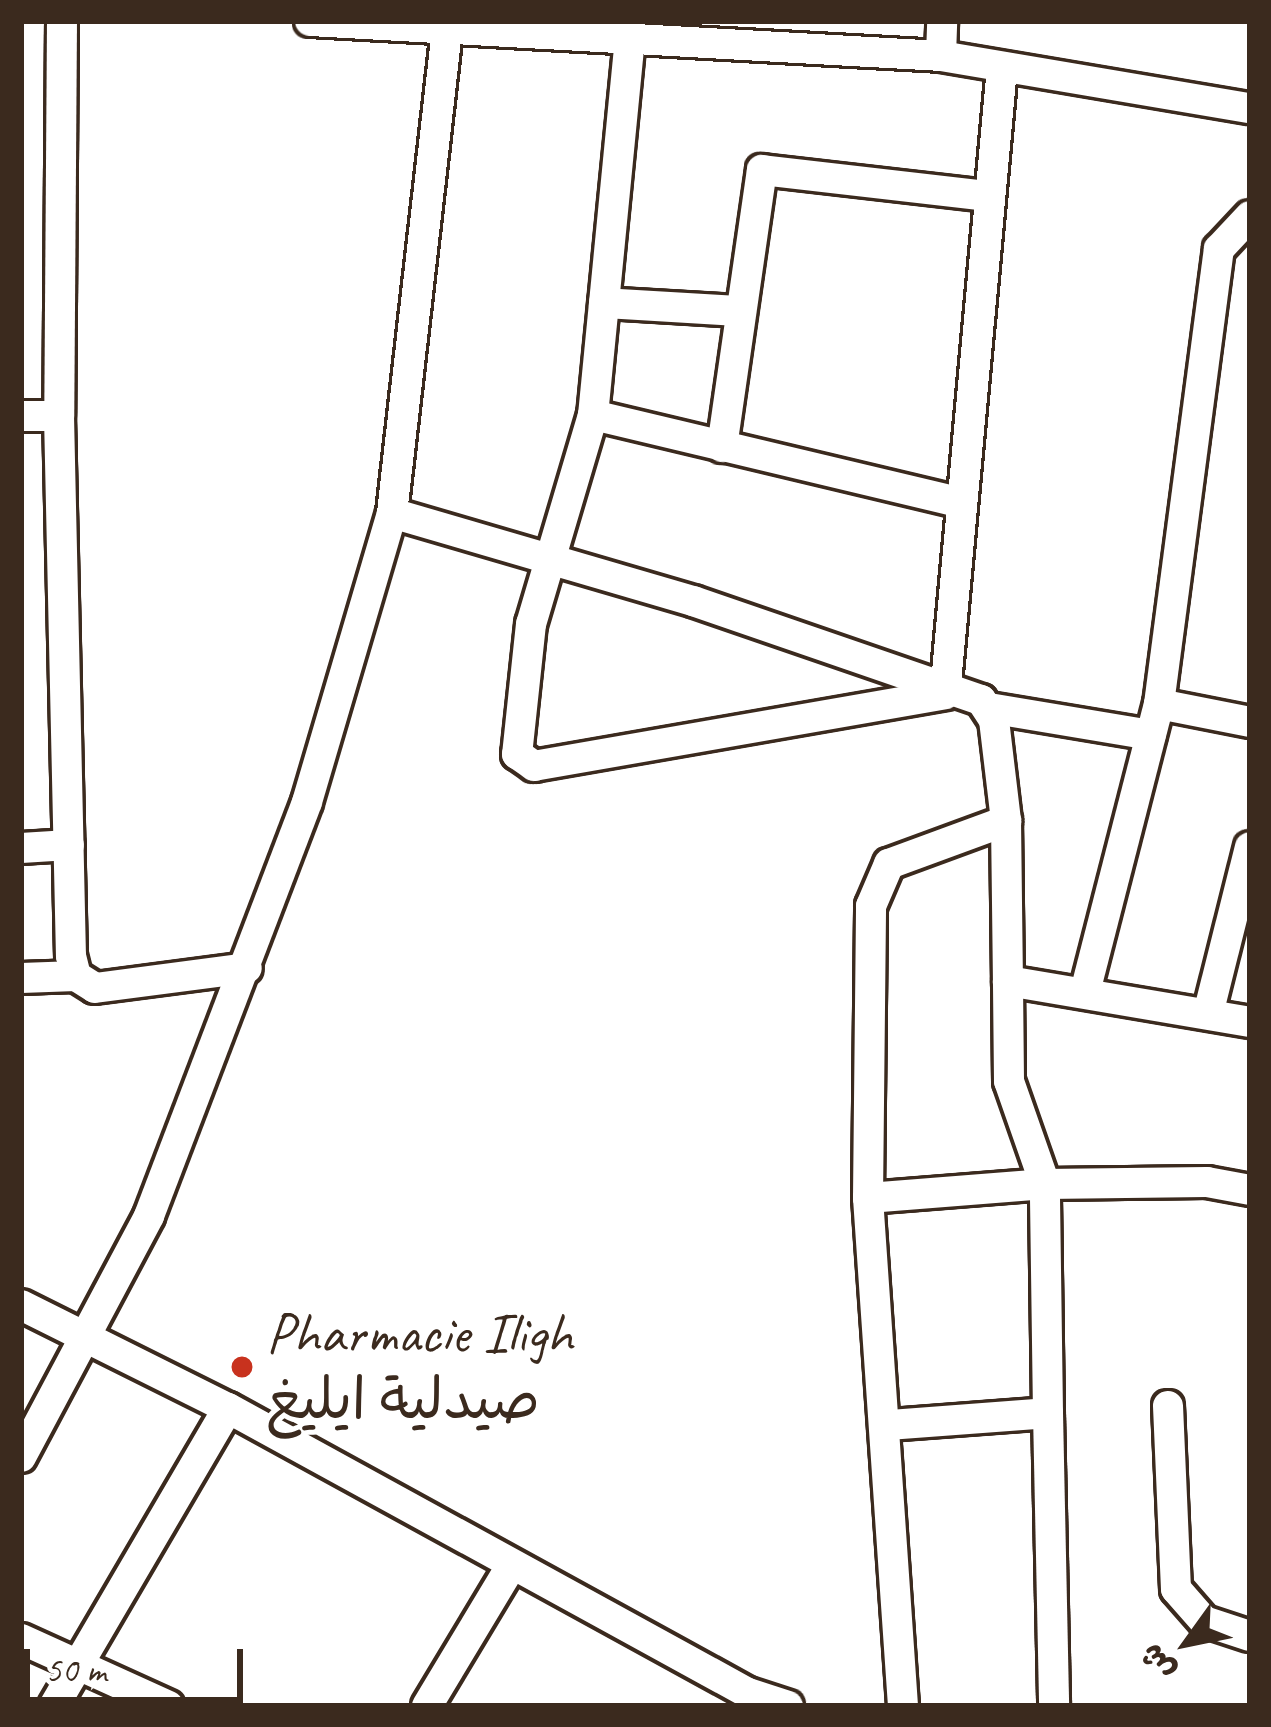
<!DOCTYPE html>
<html>
<head>
<meta charset="utf-8">
<style>
	body { margin:0 }
	#map { position:relative; width:1271px; height:1727px; overflow:hidden; background:#fff; font-family:Caveat,"Playpen Sans Arabic",sans-serif }
	div>[style] { position:absolute }
	[style*='--x'] { left:calc(var(--x)*1px); top:calc(var(--y)*1px); width:calc(var(--w)*1px); rotate:calc(var(--a)*1deg) }
	.roads { filter:drop-shadow(3px 0 #3b2a1e) drop-shadow(-3px 0 #3b2a1e) drop-shadow(0 3px #3b2a1e) drop-shadow(0 -3px #3b2a1e) }
	.street>* { height:30px; margin:-15px; padding:0 15px; transform-origin:15px; border-radius:15px; background:#fff }
	.dots>* { width:33px; height:33px; translate:-50% -50%; box-sizing:border-box; border:6px solid #fff; border-radius:50% }
	span { translate:-50% -50%; white-space:nowrap; text-align:center; line-height:1.15; -webkit-text-stroke:10px #fff; paint-order:stroke }
	.poi-label { font-size:57px; color:#3b2a1e }
	.left { translate:0 -50%; text-align:left }
	.frame { position:absolute; inset:0; border:24px solid #3b2a1e; pointer-events:none }
	.north { position:absolute; left:1127px; top:1583px; width:120px; height:120px; -webkit-text-stroke:9px #fff; paint-order:stroke; rotate:237deg; font-size:33px; font-weight:700; line-height:48px; text-align:center; color:#3b2a1e }
	.north::after { content:''; display:block; margin:auto; width:42px; height:54px; background:#3b2a1e; clip-path:polygon(50% 0,100% 100%,50% 72%,0 100%) }
	.scale { position:absolute; left:24px; top:1649px; width:219px; height:54px; box-sizing:border-box; border:6px solid #3b2a1e; border-top:0; padding-left:15px; font-size:36px; line-height:42px; white-space:nowrap; color:#3b2a1e; -webkit-text-stroke:9px #fff; paint-order:stroke }
</style>
</head>
<body>
<div id="map">
	<div class="roads">
		<div class="street">
			<div style="--x:62;--y:21;--w:395;--a:90.4"></div>
			<div style="--x:59;--y:416;--w:540;--a:88.73"></div>
			<div style="--x:71;--y:956;--w:21;--a:76"></div>
			<div style="--x:76;--y:976;--w:22;--a:32"></div>
			<div style="--x:95;--y:988;--w:153;--a:-7.5"></div>
			<div style="--x:310;--y:21;--w:632;--a:3.17"></div>
			<div style="--x:941;--y:56;--w:313;--a:9.6"></div>
			<div style="--x:630;--y:38;--w:379;--a:95.6"></div>
			<div style="--x:593;--y:415;--w:218;--a:106.5"></div>
			<div style="--x:531;--y:624;--w:131;--a:96.1"></div>
			<div style="--x:517;--y:754;--w:21;--a:35"></div>
			<div style="--x:534;--y:766;--w:417;--a:-9.9"></div>
			<div style="--x:941;--y:56;--w:35;--a:-88"></div>
			<div style="--x:604;--y:303;--w:136;--a:3.4"></div>
			<div style="--x:593;--y:415;--w:378;--a:13.4"></div>
			<div style="--x:21;--y:416;--w:38;--a:0"></div>
			<div style="--x:722;--y:447;--w:280;--a:-81.8"></div>
			<div style="--x:762;--y:170;--w:226;--a:6.6"></div>
			<div style="--x:392;--y:513;--w:314;--a:16.3"></div>
			<div style="--x:693;--y:601;--w:305;--a:19"></div>
			<div style="--x:981;--y:700;--w:24;--a:57"></div>
			<div style="--x:994;--y:720;--w:102;--a:83.2"></div>
			<div style="--x:1006;--y:821;--w:160;--a:89.3"></div>
			<div style="--x:945;--y:694;--w:629;--a:-84.8"></div>
			<div style="--x:1159;--y:704;--w:93;--a:11.2"></div>
			<div style="--x:989;--y:708;--w:164;--a:9.5"></div>
			<div style="--x:21;--y:848;--w:48;--a:-3.6"></div>
			<div style="--x:21;--y:978;--w:55;--a:-2.1"></div>
			<div style="--x:1085;--y:992;--w:297;--a:-75.6"></div>
			<div style="--x:1159;--y:704;--w:459;--a:-82.5"></div>
			<div style="--x:1219;--y:249;--w:45;--a:-46.8"></div>
			<div style="--x:1208;--y:1014;--w:172;--a:-75.9"></div>
			<div style="--x:868;--y:1198;--w:178;--a:-4.5"></div>
			<div style="--x:1045;--y:1184;--w:162;--a:-0.7"></div>
			<div style="--x:1207;--y:1182;--w:44;--a:10.5"></div>
			<div style="--x:21;--y:1305;--w:231;--a:26.5"></div>
			<div style="--x:228;--y:1408;--w:593;--a:28.73"></div>
			<div style="--x:748;--y:1693;--w:42;--a:18"></div>
			<div style="--x:1168;--y:1406;--w:183;--a:87.5"></div>
			<div style="--x:1176;--y:1589;--w:43;--a:48.8"></div>
			<div style="--x:1204;--y:1621;--w:48;--a:18.1"></div>
			<div style="--x:1048;--y:1413;--w:293;--a:88.8"></div>
			<div style="--x:889;--y:1425;--w:159;--a:-4.3"></div>
			<div style="--x:1048;--y:1413;--w:229;--a:-90.8"></div>
			<div style="--x:1045;--y:1184;--w:109;--a:-109.3"></div>
			<div style="--x:1009;--y:1081;--w:100;--a:-90.6"></div>
			<div style="--x:1008;--y:981;--w:245;--a:9.6"></div>
			<div style="--x:21;--y:1457;--w:273;--a:-62"></div>
			<div style="--x:149;--y:1216;--w:443;--a:-69.1"></div>
			<div style="--x:307;--y:802;--w:301;--a:-73.6"></div>
			<div style="--x:392;--y:513;--w:485;--a:-83.5"></div>
			<div style="--x:21;--y:1639;--w:162;--a:24.4"></div>
			<div style="--x:54;--y:1706;--w:345;--a:-59.7"></div>
			<div style="--x:427;--y:1706;--w:163;--a:-59"></div>
			<div style="--x:903;--y:1706;--w:509;--a:-93.94"></div>
			<div style="--x:868;--y:1198;--w:292;--a:-89.4"></div>
			<div style="--x:871;--y:906;--w:46;--a:-66.8"></div>
			<div style="--x:889;--y:864;--w:125;--a:-20.2"></div>
		</div>
	</div>
	<div class="dots">
		<div style="left:242px;top:1367px;background:#c8321e"></div>
	</div>
	<div class="poi-label">
		<span class="left" style="left:266px;top:1367px">Pharmacie Iligh<br>صيدلية ايليغ</span>
	</div>
	<div class="frame"></div>
	<div class="north">ش</div>
	<div class="scale">50 m</div>
</div>
</body>
</html>
